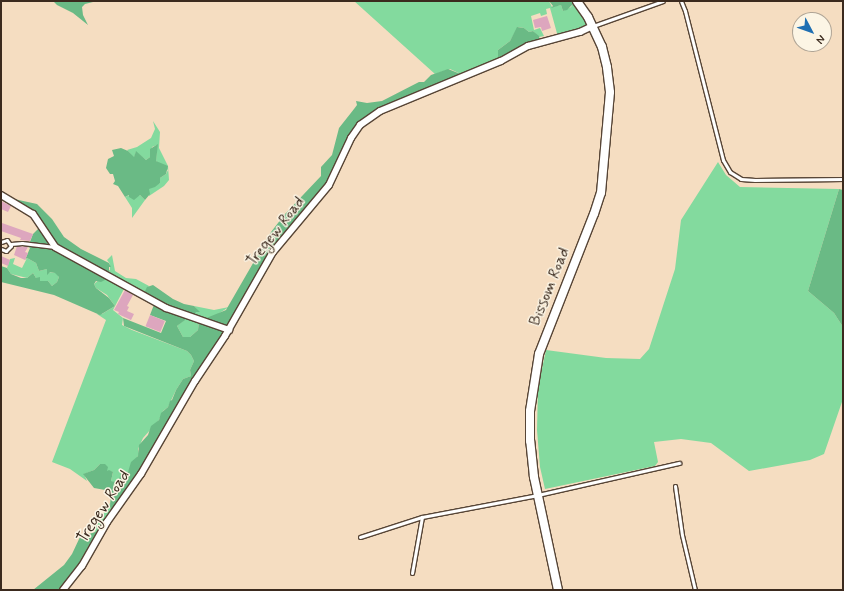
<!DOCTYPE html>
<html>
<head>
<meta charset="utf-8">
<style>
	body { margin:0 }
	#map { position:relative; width:844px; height:591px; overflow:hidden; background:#f5ddc1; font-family:Mynerve,sans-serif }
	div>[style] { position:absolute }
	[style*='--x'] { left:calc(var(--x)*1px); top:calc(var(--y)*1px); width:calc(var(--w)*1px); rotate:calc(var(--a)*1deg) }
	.green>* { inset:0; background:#83da9e }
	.forest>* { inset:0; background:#6aba85 }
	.building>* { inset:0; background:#dda6be; transform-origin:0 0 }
	.roads { filter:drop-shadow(1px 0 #574536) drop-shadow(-1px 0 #574536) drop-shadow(0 1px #574536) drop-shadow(0 -1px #574536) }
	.service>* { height:3px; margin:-1.5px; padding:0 1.5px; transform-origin:1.5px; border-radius:1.5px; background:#fff }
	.minor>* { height:6px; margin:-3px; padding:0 3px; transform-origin:3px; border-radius:3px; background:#fff }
	.tertiary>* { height:8px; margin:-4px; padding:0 4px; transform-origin:4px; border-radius:4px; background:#fff }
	span { translate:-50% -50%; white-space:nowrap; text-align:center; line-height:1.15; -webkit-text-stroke:3px #fcf5e5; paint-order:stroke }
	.street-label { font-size:16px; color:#3b2a1e }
	.frame { position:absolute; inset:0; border:2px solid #3b2a1e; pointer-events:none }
	.north { position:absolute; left:792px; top:12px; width:40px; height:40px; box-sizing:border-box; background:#fcf5e5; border:1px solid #afa495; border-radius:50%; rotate:131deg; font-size:11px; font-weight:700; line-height:16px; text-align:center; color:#3b2a1e }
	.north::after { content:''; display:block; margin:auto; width:14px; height:18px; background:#1f6fb2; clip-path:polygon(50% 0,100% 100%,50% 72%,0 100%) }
</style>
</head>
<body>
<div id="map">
	<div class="green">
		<div style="clip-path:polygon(354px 1px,549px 1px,552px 7px,561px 5px,563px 11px,571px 7px,574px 2px,593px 26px,558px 37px,550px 8px,546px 9px,547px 14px,541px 16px,540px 13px,531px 16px,534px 30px,540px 28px,544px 36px,539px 37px,533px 31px,529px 32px,524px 28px,518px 27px,510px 41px,498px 50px,498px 60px,463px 75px,450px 69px,435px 74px)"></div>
		<div style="clip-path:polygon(153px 121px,160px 132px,159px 148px,168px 166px,169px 180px,164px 186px,149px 196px,149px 188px,160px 183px,160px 178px,166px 174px,168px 170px,156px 161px,157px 145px,152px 147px,150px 157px,146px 160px,136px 152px,134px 158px,127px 150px,137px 147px,151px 138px,155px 129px)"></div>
		<div style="clip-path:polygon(718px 162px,726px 175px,740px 187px,839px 189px,808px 291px,834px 313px,843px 327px,843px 399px,824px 454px,810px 460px,749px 471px,711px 443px,681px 439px,654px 442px,658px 462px,655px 466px,545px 489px,540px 467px,537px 430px,538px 387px,546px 350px,606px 358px,640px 359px,649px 349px,675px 269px,681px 220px)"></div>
		<div style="clip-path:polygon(130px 195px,133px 198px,140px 195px,145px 200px,132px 218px,132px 208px,125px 197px)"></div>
		<div style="clip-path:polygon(112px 255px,115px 271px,126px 278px,136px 279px,149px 286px,144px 293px,104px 272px,110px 270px,110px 264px,107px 260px)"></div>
		<div style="clip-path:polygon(15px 258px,13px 264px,22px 268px,27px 258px,36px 263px,39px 271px,47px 269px,48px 272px,57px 273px,59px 277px,57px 282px,52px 286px,48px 281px,40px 281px,40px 278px,36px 278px,33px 273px,27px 278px,11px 274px,7px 268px,10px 259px)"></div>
		<div style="clip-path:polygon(105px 275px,125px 287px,113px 310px,123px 318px,122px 325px,132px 330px,187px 351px,191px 355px,194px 361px,190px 370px,191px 376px,183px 379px,176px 390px,168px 407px,163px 411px,159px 420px,143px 438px,138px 449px,139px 454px,130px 469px,128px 472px,122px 473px,120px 483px,115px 486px,113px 486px,115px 483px,111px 481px,113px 472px,106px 471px,100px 464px,94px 470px,84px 474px,87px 481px,70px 469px,52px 462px,106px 320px,97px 314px,102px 314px,115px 306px,107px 295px,96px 288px,94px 284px)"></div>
		<div style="clip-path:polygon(194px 306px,214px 310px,229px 307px,213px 317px,199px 321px,198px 330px,190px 337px,183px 337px,177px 326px,183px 321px,184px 312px,199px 312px)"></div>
		<div style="clip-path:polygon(111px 502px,110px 507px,114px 513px,98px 536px,95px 531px,91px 532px)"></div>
	</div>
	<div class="forest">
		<div style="clip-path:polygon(53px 1px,97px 1px,85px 4px,82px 7px,83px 15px,88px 25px,73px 13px,57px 5px)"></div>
		<div style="clip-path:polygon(549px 1px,576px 1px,567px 10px,563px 11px,561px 5px,551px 8px,553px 6px)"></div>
		<div style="clip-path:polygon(517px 27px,524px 28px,529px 32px,533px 31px,539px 36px,540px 42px,498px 60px,498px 50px,510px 41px)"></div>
		<div style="clip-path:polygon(448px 69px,463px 75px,364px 120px,333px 176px,283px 237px,226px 335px,114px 513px,110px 507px,111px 491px,94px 488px,83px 474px,94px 470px,100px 464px,105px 464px,108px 467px,107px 471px,109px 470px,113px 472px,111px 481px,115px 482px,113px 486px,118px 485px,120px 476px,122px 473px,128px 472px,131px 462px,138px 456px,139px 445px,148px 435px,151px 426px,159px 420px,161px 413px,168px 407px,170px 401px,172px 400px,176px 390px,183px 379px,191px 376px,190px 370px,194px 361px,191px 355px,187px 351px,124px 326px,123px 318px,161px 333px,166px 321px,150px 315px,155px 302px,144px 293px,147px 287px,153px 285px,173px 299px,184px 304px,194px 306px,200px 312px,196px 312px,194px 315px,184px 312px,185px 320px,177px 326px,183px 337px,190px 337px,198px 330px,199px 321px,226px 310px,271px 232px,285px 214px,321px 176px,321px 167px,332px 155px,339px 128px,354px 109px,357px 105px,356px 101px,367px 103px,382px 101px,419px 82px,424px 82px,431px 75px)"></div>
		<div style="clip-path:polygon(158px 144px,156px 161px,168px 166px,166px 174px,160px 178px,160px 183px,155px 187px,149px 189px,150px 194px,145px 200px,140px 195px,134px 200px,129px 197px,129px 195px,125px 197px,118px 186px,113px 184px,115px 181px,113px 174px,110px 174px,106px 168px,108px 159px,114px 156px,112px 150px,121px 148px,128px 151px,134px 157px,136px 151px,146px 160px,150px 157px,150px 149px)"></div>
		<div style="clip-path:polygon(839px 189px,843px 190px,843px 327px,834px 313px,808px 291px)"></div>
		<div style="clip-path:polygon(14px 199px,37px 204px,52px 219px,64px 237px,81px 249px,109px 263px,111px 267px,109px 267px,109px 271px,104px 273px,105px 280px,101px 282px,96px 281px,94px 284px,96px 288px,109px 298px,115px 306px,100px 315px,54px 295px,1px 282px,1px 266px,7px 268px,11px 274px,21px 278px,27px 278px,33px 273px,36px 278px,40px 277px,40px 281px,48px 281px,52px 286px,57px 282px,59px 277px,55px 273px,50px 272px,47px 275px,47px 269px,39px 271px,36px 263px,27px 258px,25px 260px,30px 248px,28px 247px,33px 234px,41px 226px)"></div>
		<div style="clip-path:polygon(98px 531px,98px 536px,93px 547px,62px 590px,33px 590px,64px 565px,72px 554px,80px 537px)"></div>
	</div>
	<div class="building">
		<div style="clip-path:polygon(547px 16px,551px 28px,542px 31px,541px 27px,535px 28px,533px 20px)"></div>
		<div style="clip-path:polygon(1px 201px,11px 206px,8px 212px,1px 209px)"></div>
		<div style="clip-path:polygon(2px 223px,33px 234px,30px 241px,20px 240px,21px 238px,1px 231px)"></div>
		<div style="clip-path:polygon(17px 246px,28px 247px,25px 252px,28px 253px,25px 260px,14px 255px)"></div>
		<div style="clip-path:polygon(1px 256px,10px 260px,8px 266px,1px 263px)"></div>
		<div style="clip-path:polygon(125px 290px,133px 295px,127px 306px,129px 307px,127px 311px,134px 314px,131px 320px,118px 314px,119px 312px,114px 310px)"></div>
		<div style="left:150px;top:315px;width:16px;height:12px;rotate:22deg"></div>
	</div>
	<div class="roads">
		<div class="service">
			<div style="--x:681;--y:1;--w:11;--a:68"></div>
			<div style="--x:685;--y:11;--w:154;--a:75.7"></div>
			<div style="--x:723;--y:160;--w:14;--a:60"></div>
			<div style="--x:730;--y:172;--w:13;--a:32"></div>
			<div style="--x:741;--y:179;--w:14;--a:4"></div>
			<div style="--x:755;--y:180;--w:88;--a:-0.7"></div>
			<div style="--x:593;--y:26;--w:74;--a:-19.7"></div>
			<div style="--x:1;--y:242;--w:6;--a:-18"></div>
			<div style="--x:7;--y:240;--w:7;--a:56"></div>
			<div style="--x:11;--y:246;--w:7;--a:135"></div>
			<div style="--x:6;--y:251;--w:5;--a:-158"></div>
			<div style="--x:11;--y:244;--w:11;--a:-5"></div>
			<div style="--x:22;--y:243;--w:33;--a:7"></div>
			<div style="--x:675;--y:486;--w:49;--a:81.9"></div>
			<div style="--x:682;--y:535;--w:57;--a:76.7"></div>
			<div style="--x:360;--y:537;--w:65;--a:-17.9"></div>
			<div style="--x:422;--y:517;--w:118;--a:-10.7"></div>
			<div style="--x:538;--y:495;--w:145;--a:-12.8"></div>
			<div style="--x:412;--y:573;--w:57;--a:-79.9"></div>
		</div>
		<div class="minor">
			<div style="--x:1;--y:195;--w:37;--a:31"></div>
			<div style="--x:33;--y:214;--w:40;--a:56"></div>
			<div style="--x:55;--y:247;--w:127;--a:28.8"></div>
			<div style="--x:166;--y:308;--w:67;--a:19.2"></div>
			<div style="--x:63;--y:590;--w:31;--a:-52"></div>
			<div style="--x:82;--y:566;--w:51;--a:-60.4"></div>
			<div style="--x:107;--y:522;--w:59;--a:-54.7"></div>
			<div style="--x:141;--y:474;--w:108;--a:-59.9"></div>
			<div style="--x:195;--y:381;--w:54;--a:-56.3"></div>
			<div style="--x:225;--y:336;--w:97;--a:-60.3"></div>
			<div style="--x:273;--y:252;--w:87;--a:-50.1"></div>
			<div style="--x:329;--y:185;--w:52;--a:-64.9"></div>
			<div style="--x:351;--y:138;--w:16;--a:-55"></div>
			<div style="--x:360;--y:125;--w:24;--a:-35"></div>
			<div style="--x:380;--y:111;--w:131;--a:-22.5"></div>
			<div style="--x:501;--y:61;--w:31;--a:-29"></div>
			<div style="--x:528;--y:46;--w:54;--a:-15.1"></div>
			<div style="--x:580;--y:32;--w:14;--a:-25"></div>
		</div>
		<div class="tertiary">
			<div style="--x:558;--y:590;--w:116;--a:-102"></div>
			<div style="--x:534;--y:477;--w:36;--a:-96"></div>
			<div style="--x:530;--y:441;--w:30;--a:-90"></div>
			<div style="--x:530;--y:411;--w:58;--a:-81"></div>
			<div style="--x:539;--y:354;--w:150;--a:-68.6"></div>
			<div style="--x:594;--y:214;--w:22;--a:-72"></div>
			<div style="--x:601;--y:193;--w:101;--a:-84.9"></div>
			<div style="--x:610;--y:92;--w:25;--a:-97"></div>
			<div style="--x:607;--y:67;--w:21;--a:-104"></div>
			<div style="--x:602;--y:47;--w:33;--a:-115"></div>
			<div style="--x:588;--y:17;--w:19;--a:-125"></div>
		</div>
	</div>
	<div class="street-label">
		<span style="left:276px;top:232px;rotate:-52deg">Tregew Road</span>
		<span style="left:550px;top:287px;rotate:-68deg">Bissom Road</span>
		<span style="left:104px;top:507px;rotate:-57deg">Tregew Road</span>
	</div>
	<div class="frame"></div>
	<div class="north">N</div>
</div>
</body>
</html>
